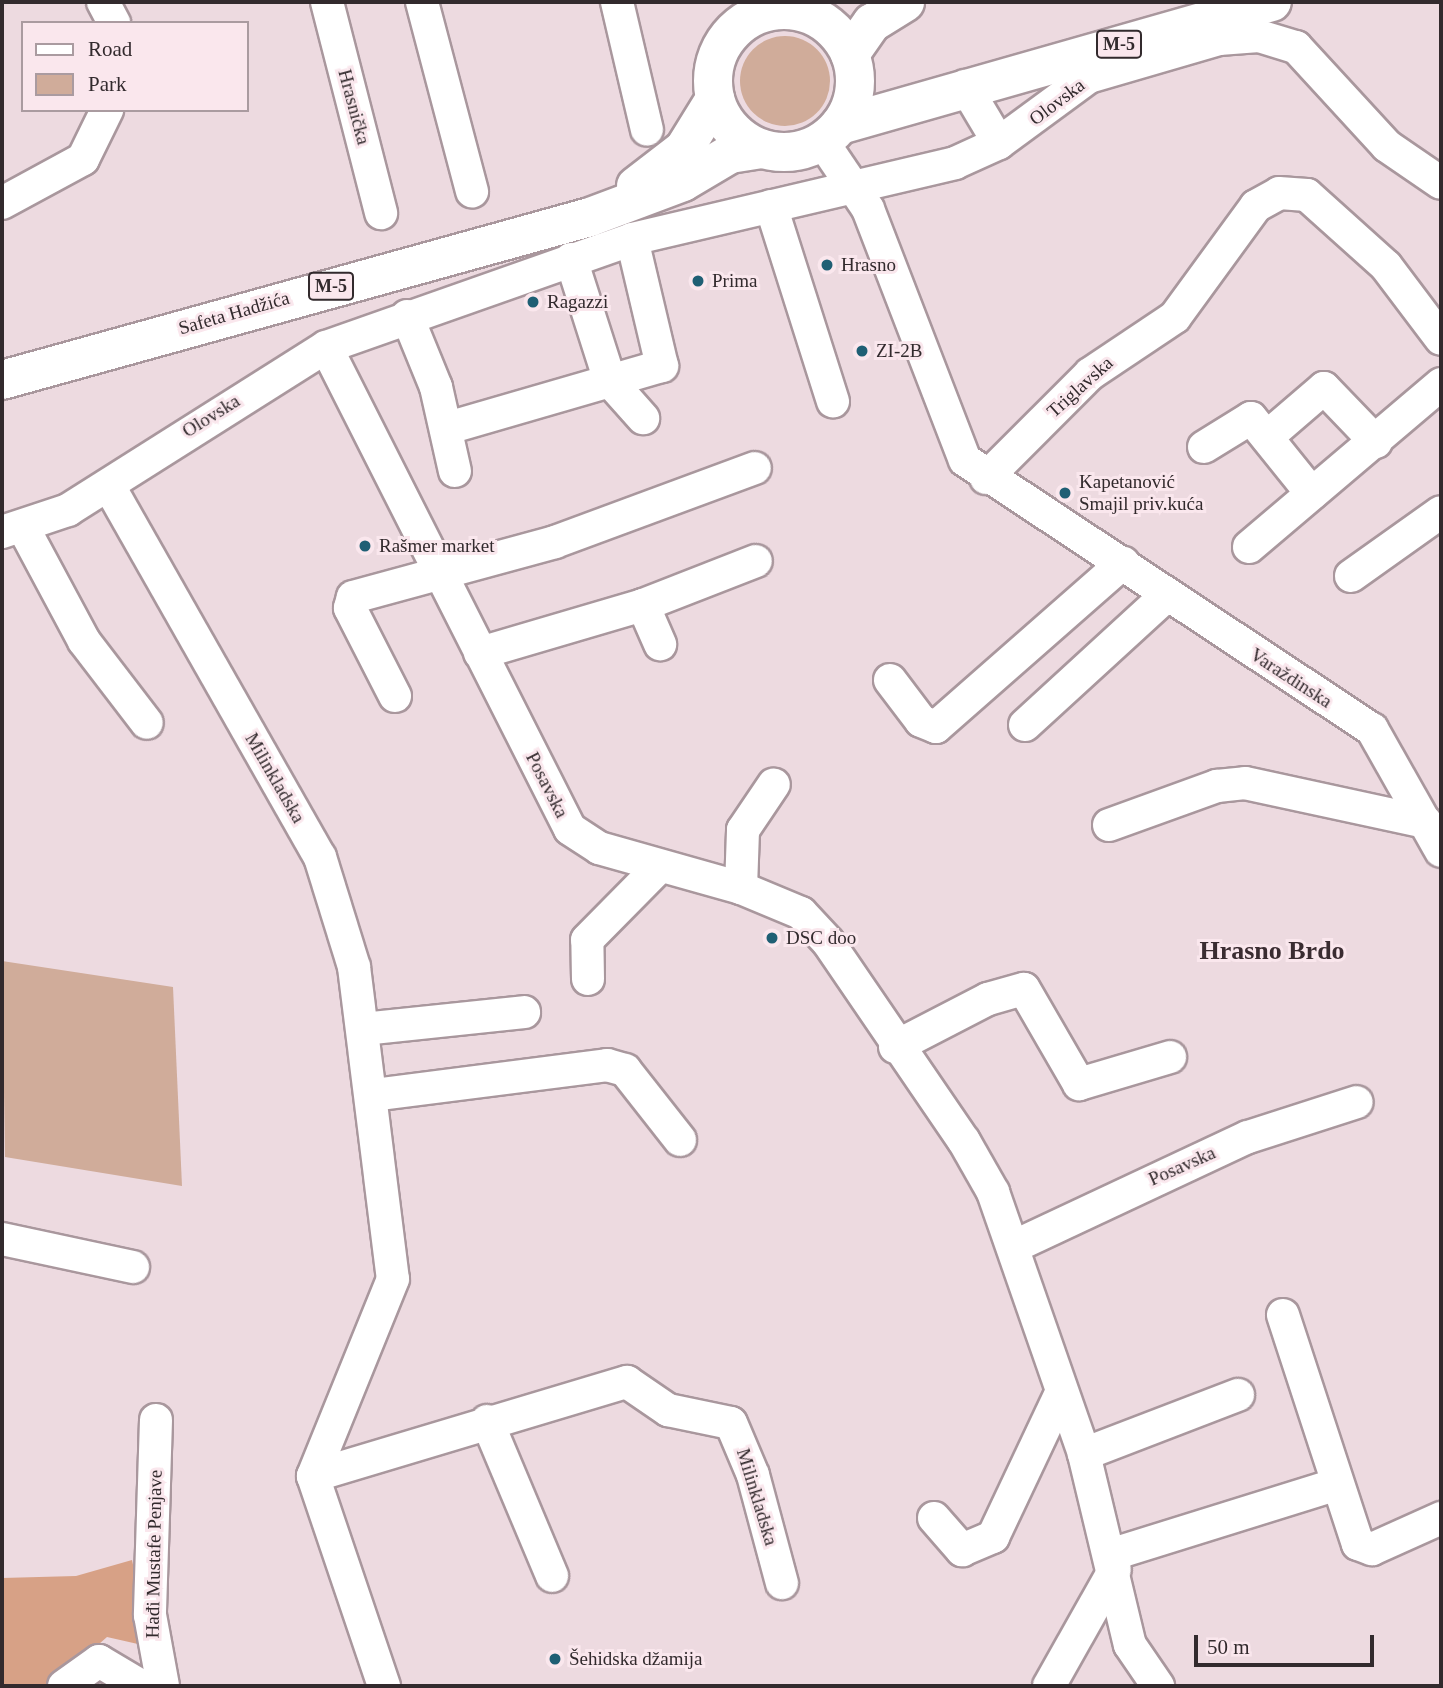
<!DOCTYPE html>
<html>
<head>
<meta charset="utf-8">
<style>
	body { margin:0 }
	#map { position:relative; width:1443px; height:1688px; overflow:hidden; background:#eddae0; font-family:Georgia,serif }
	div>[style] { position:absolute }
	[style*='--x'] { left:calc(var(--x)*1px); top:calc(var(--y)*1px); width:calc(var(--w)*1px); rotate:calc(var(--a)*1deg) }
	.green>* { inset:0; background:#d0ac9a }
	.round { border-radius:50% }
	.forest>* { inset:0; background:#d7a186 }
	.roads { filter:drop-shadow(2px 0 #a9979d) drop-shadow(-2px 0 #a9979d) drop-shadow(0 2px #a9979d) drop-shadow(0 -2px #a9979d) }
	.minor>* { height:32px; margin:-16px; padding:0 16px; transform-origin:16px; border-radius:16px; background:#fff }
	.major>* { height:38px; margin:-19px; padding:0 19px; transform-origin:19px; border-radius:19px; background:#fff }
	.major>.ring { margin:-19px; padding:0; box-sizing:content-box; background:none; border:38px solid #fff; border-radius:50% }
	.dots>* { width:19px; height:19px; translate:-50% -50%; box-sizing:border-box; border:4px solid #fae7ed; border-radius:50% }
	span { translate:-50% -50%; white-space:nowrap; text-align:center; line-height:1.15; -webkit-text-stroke:6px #fae7ed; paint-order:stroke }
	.shield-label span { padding:2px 5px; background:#fae7ed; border:2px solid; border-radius:5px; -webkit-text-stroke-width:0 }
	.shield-label { font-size:18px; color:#322a2d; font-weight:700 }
	.street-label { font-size:19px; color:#322a2d }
	.poi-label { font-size:19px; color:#322a2d }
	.left { translate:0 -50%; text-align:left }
	.district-label { font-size:26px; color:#3a2c31; font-weight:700 }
	.frame { position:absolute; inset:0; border:4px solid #322a2d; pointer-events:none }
	.legend { position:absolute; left:21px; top:21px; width:228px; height:91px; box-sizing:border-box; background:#fae7ed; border:2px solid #aa9ba0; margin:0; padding:9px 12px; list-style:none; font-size:21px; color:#322a2d }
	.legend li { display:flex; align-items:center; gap:14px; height:35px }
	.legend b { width:35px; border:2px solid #aa9ba0 }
	.scale { position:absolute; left:1194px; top:1635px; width:180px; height:32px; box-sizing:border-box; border:4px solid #322a2d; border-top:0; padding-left:9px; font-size:21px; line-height:24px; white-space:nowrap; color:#322a2d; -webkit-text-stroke:5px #fae7ed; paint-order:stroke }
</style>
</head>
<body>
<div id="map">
	<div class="green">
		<div class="round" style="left:740px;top:36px;width:90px;height:90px"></div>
		<div style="clip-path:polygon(2px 961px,173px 987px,182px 1186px,5px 1157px)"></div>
	</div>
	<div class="forest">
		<div style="clip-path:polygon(132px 1560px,151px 1647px,107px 1637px,51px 1686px,2px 1686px,2px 1578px,76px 1576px)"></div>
	</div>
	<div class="roads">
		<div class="minor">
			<div style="--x:103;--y:2;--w:24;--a:62"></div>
			<div style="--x:327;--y:2;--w:218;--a:75.6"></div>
			<div style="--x:422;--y:2;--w:196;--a:75.2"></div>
			<div style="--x:617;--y:2;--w:131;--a:76.8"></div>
			<div style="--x:965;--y:86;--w:66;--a:59.2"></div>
			<div style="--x:822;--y:141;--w:82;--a:55.9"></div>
			<div style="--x:868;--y:209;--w:269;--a:68.9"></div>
			<div style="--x:965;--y:460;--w:488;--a:33.5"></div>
			<div style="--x:1372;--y:729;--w:140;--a:60.5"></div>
			<div style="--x:2;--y:203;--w:92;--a:-28.5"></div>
			<div style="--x:83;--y:159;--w:55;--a:-63.9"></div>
			<div style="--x:771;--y:206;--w:205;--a:72.4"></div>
			<div style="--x:571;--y:259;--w:128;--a:72.3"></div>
			<div style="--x:610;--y:381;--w:50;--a:48.3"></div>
			<div style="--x:407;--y:316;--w:77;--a:67.8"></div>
			<div style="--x:436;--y:387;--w:86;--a:77.3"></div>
			<div style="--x:326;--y:347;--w:540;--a:63.15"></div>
			<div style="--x:570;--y:829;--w:35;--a:33"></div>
			<div style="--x:599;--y:848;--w:148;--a:15.7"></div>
			<div style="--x:741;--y:888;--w:65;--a:22.6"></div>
			<div style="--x:801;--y:913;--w:40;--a:47"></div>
			<div style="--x:828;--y:942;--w:241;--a:55.7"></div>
			<div style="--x:964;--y:1141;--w:59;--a:60.4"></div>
			<div style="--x:993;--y:1192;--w:277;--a:70.8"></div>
			<div style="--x:1084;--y:1454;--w:196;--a:76.5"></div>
			<div style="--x:1130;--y:1645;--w:50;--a:55.7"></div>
			<div style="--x:448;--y:428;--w:223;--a:-16.2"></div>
			<div style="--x:662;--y:366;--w:130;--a:-103.3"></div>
			<div style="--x:1267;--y:437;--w:75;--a:-40.7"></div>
			<div style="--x:1324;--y:388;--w:75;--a:46.1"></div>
			<div style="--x:1204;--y:447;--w:55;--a:-31.7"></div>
			<div style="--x:1251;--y:418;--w:97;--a:51.2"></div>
			<div style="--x:986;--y:478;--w:147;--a:-45"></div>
			<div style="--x:1090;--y:374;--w:102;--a:-33.8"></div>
			<div style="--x:1175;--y:317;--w:137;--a:-53.9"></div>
			<div style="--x:1256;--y:206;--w:26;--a:-29"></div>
			<div style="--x:1279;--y:193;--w:28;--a:4"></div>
			<div style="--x:1307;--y:195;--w:106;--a:41.9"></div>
			<div style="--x:1386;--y:266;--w:91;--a:53"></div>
			<div style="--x:109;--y:486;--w:427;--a:60.4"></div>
			<div style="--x:320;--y:857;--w:115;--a:72.8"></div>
			<div style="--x:354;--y:967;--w:314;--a:82.9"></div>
			<div style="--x:393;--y:1279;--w:213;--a:112.1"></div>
			<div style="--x:313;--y:1476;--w:222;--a:71.3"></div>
			<div style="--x:24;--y:529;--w:127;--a:61.8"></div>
			<div style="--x:84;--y:641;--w:103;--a:52.5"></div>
			<div style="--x:2;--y:532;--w:70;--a:-18.4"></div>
			<div style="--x:68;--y:510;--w:305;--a:-32.3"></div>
			<div style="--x:326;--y:347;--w:324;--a:-19.4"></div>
			<div style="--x:632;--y:239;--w:332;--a:-13.2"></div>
			<div style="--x:955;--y:163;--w:48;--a:-24.4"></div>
			<div style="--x:999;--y:143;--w:112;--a:-36.3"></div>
			<div style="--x:1089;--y:77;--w:135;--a:-16.3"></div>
			<div style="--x:1219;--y:39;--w:40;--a:-4.3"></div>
			<div style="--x:1259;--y:36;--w:39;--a:17"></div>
			<div style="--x:1296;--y:47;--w:134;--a:47.4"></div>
			<div style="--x:1387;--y:146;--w:65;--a:34.4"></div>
			<div style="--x:1249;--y:547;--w:252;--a:-40.3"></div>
			<div style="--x:1351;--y:576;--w:110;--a:-35.4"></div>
			<div style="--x:643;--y:605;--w:121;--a:-21.3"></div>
			<div style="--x:480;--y:653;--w:170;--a:-16.4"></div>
			<div style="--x:643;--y:605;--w:43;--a:66.4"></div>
			<div style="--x:890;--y:680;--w:51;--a:52.9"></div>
			<div style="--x:921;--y:721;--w:16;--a:22"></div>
			<div style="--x:936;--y:727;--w:249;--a:-41.3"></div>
			<div style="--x:395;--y:696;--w:99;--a:-117.1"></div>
			<div style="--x:350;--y:608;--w:11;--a:-75"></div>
			<div style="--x:353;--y:597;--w:209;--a:-15.2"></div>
			<div style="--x:555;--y:542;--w:213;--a:-20.3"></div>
			<div style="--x:1025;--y:725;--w:193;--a:-42.5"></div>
			<div style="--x:1109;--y:825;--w:115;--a:-19.9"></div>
			<div style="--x:1217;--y:786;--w:28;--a:-6"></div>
			<div style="--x:1245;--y:783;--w:185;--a:12.2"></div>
			<div style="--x:741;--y:888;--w:58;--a:-88"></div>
			<div style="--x:743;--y:830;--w:55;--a:-56"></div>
			<div style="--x:588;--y:979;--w:39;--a:-91"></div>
			<div style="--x:587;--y:940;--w:103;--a:-45.4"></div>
			<div style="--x:363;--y:1029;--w:162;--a:-6"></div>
			<div style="--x:895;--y:1047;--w:105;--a:-27.3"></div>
			<div style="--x:988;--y:999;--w:37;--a:-16"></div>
			<div style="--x:1024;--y:989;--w:110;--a:59.9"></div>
			<div style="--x:1079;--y:1084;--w:95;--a:-16.5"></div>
			<div style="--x:373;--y:1095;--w:236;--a:-7.3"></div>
			<div style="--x:607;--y:1065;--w:19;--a:16"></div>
			<div style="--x:625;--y:1070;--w:89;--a:51.8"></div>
			<div style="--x:2;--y:1239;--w:134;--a:12.1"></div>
			<div style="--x:1013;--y:1247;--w:259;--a:-25.1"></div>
			<div style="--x:1248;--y:1137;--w:114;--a:-17.8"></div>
			<div style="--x:1283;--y:1315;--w:241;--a:71.9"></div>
			<div style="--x:1358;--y:1544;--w:15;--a:20"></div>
			<div style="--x:1372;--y:1549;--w:76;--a:-24.2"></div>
			<div style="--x:156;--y:1420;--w:195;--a:91.8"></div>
			<div style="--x:150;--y:1615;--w:72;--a:79.6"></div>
			<div style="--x:487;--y:1421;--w:168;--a:67.2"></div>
			<div style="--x:1084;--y:1454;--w:165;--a:-21"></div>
			<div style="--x:313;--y:1476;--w:328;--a:-16.7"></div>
			<div style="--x:627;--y:1382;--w:50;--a:34.3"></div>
			<div style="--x:668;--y:1410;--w:64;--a:11.7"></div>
			<div style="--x:731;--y:1423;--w:56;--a:67.1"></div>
			<div style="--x:753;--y:1475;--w:112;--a:75"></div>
			<div style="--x:934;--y:1518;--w:43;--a:48.8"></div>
			<div style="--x:962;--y:1550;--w:34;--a:-23"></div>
			<div style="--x:993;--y:1537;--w:161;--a:-64.7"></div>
			<div style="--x:1113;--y:1554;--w:232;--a:-17.3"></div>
			<div style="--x:64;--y:1686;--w:43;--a:-35.5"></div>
			<div style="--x:99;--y:1661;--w:49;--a:30.8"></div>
			<div style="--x:1049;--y:1686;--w:134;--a:-60.6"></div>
		</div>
		<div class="major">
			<div class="ring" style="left:713px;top:10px;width:104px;height:104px"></div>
			<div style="--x:850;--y:54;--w:38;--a:-55"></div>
			<div style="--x:872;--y:23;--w:39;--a:-32"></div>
			<div style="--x:840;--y:125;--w:449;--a:-15.9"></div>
			<div style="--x:636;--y:186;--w:61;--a:-37.6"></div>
			<div style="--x:684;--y:149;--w:59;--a:-58.2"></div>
			<div style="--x:2;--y:380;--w:610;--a:-15.49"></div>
			<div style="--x:590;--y:217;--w:99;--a:-20.6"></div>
			<div style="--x:683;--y:182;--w:55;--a:-30.8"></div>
			<div style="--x:730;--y:154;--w:32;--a:-9"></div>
		</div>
	</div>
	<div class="dots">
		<div style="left:827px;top:265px;background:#1f5f74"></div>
		<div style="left:698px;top:281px;background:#1f5f74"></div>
		<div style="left:533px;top:302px;background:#1f5f74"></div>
		<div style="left:862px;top:351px;background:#1f5f74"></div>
		<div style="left:1065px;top:493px;background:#1f5f74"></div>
		<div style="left:365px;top:546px;background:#1f5f74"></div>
		<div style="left:772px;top:938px;background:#1f5f74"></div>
		<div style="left:555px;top:1659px;background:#1f5f74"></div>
	</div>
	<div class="shield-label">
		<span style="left:1119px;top:44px">M-5</span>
		<span style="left:331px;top:286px">M-5</span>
	</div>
	<div class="street-label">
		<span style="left:1057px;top:102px;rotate:-37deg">Olovska</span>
		<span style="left:354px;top:107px;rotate:75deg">Hrasnička</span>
		<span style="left:234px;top:313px;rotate:-16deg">Safeta Hadžića</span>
		<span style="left:1080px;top:387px;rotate:-42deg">Triglavska</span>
		<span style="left:211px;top:416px;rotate:-32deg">Olovska</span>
		<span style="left:1291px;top:678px;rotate:33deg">Varaždinska</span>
		<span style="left:275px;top:778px;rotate:60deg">Milinkladska</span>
		<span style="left:547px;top:785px;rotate:63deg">Posavska</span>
		<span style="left:1182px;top:1166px;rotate:-24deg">Posavska</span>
		<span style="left:757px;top:1497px;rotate:73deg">Milinkladska</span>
		<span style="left:154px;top:1554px;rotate:-89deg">Hađi Mustafe Penjave</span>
	</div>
	<div class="poi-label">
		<span class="left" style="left:841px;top:265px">Hrasno</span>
		<span class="left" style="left:712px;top:281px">Prima</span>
		<span class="left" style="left:547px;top:302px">Ragazzi</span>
		<span class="left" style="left:876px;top:351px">ZI-2B</span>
		<span class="left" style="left:1079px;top:493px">Kapetanović<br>Smajil priv.kuća</span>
		<span class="left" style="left:379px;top:546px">Rašmer market</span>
		<span class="left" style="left:786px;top:938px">DSC doo</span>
		<span class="left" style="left:569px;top:1659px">Šehidska džamija</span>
	</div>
	<div class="district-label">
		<span style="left:1272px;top:951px">Hrasno Brdo</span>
	</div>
	<div class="frame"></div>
	<ul class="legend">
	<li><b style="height:9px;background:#fff"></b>Road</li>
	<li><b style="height:19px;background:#d0ac9a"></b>Park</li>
	</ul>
	<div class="scale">50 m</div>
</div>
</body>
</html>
